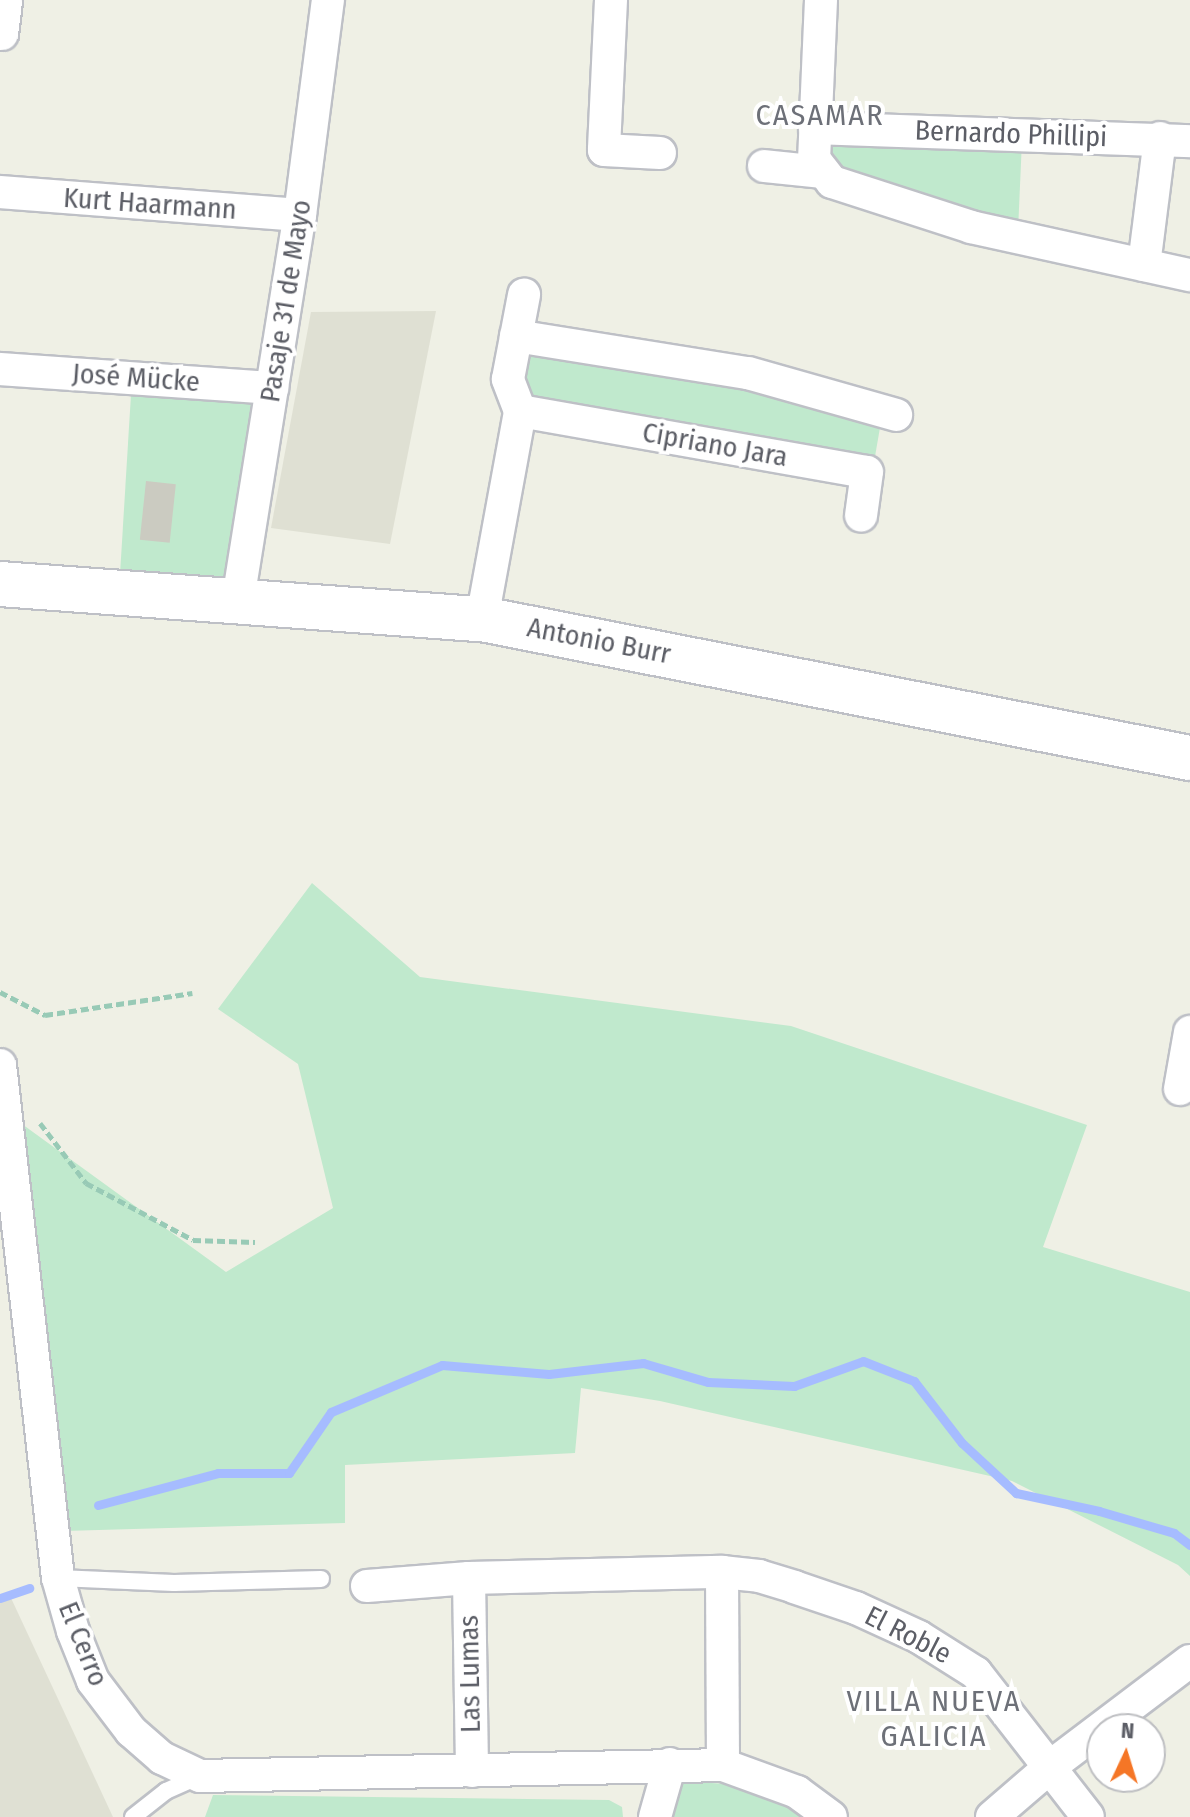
<!DOCTYPE html>
<html>
<head>
<meta charset="utf-8">
<style>
	body { margin:0 }
	#map { position:relative; width:1190px; height:1817px; overflow:hidden; background:#eff0e5; font-family:"Fira Sans Condensed",sans-serif }
	div>[style] { position:absolute }
	[style*='--x'] { left:calc(var(--x)*1px); top:calc(var(--y)*1px); width:calc(var(--w)*1px); rotate:calc(var(--a)*1deg) }
	.education>* { inset:0; background:#dfe0d3 }
	.green>* { inset:0; background:#c0e9cd }
	.stream>* { height:9px; margin:-4.5px; padding:0 4.5px; transform-origin:4.5px; border-radius:4.5px; background:#a6bcff }
	.building>* { inset:0; background:#cbcbc1; transform-origin:0 0 }
	.path>* { height:5px; margin-top:-2.5px; transform-origin:0; background:repeating-linear-gradient(90deg,#98cab6 0 8px,transparent 0 12px) }
	.roads { filter:drop-shadow(2px 0 #bec0c6) drop-shadow(-2px 0 #bec0c6) drop-shadow(0 2px #bec0c6) drop-shadow(0 -2px #bec0c6) }
	.lane>* { height:16px; margin:-8px; padding:0 8px; transform-origin:8px; border-radius:8px; background:#fff }
	.street>* { height:32px; margin:-16px; padding:0 16px; transform-origin:16px; border-radius:16px; background:#fff }
	.secondary>* { height:44px; margin:-22px; padding:0 22px; transform-origin:22px; border-radius:22px; background:#fff }
	span { translate:-50% -50%; white-space:nowrap; text-align:center; line-height:1.15; -webkit-text-stroke:8px #fff; paint-order:stroke }
	.street-label { font-size:28px; color:#5c5e66 }
	.neighbourhood-label { font-size:30px; color:#6d7078; letter-spacing:2px }
	.north { position:absolute; left:1086px; top:1713px; width:80px; height:80px; box-sizing:border-box; background:#fff; border:2px solid #bebfc2; border-radius:50%; rotate:4deg; font-size:22px; font-weight:700; line-height:32px; text-align:center; color:#5c5e66 }
	.north::after { content:''; display:block; margin:auto; width:28px; height:36px; background:#f57626; clip-path:polygon(50% 0,100% 100%,50% 72%,0 100%) }
</style>
</head>
<body>
<div id="map">
	<div class="education">
		<div style="clip-path:polygon(436px 311px,390px 544px,271px 528px,311px 312px)"></div>
		<div style="clip-path:polygon(11px 1598px,113px 1817px,0 1817px,0 1600px)"></div>
	</div>
	<div class="green">
		<div style="clip-path:polygon(819px 134px,1022px 140px,1018px 231px,836px 175px)"></div>
		<div style="clip-path:polygon(521px 342px,882px 416px,873px 468px,523px 404px)"></div>
		<div style="clip-path:polygon(132px 378px,272px 388px,238px 600px,119px 591px)"></div>
		<div style="clip-path:polygon(312px 883px,420px 977px,791px 1026px,1087px 1125px,1043px 1247px,1190px 1292px,1190px 1576px,1178px 1565px,1012px 1481px,660px 1401px,581px 1388px,575px 1453px,345px 1465px,345px 1523px,64px 1531px,15px 1119px,226px 1272px,333px 1208px,298px 1064px,218px 1009px)"></div>
		<div style="clip-path:polygon(680px 1781px,727px 1784px,795px 1808px,806px 1817px,670px 1817px)"></div>
		<div style="clip-path:polygon(213px 1795px,609px 1800px,622px 1807px,623px 1817px,205px 1817px)"></div>
	</div>
	<div class="stream">
		<div style="--x:98;--y:1505;--w:124;--a:-14.9"></div>
		<div style="--x:218;--y:1473;--w:71;--a:0"></div>
		<div style="--x:289;--y:1473;--w:74;--a:-55.5"></div>
		<div style="--x:331;--y:1412;--w:121;--a:-22.9"></div>
		<div style="--x:442;--y:1365;--w:107;--a:4.8"></div>
		<div style="--x:549;--y:1374;--w:95;--a:-6.7"></div>
		<div style="--x:643;--y:1363;--w:68;--a:16.3"></div>
		<div style="--x:708;--y:1382;--w:86;--a:2.7"></div>
		<div style="--x:794;--y:1386;--w:73;--a:-19.9"></div>
		<div style="--x:863;--y:1361;--w:55;--a:21.4"></div>
		<div style="--x:914;--y:1381;--w:78;--a:52.3"></div>
		<div style="--x:962;--y:1443;--w:74;--a:42.8"></div>
		<div style="--x:1016;--y:1493;--w:85;--a:12.2"></div>
		<div style="--x:1099;--y:1511;--w:78;--a:16.3"></div>
		<div style="--x:1174;--y:1533;--w:20;--a:37"></div>
		<div style="--x:0;--y:1598;--w:31;--a:-19"></div>
	</div>
	<div class="building">
		<div style="left:146px;top:481px;width:30px;height:59px;rotate:6deg"></div>
	</div>
	<div class="path">
		<div style="--x:0;--y:992;--w:51;--a:27.1"></div>
		<div style="--x:45;--y:1015;--w:149;--a:-8.5"></div>
		<div style="--x:40;--y:1123;--w:76;--a:52.5"></div>
		<div style="--x:86;--y:1183;--w:121;--a:28"></div>
		<div style="--x:193;--y:1240;--w:62;--a:1.8"></div>
	</div>
	<div class="roads">
		<div class="lane">
			<div style="--x:58;--y:1578;--w:116;--a:2.5"></div>
			<div style="--x:174;--y:1583;--w:147;--a:-1.6"></div>
			<div style="--x:133;--y:1817;--w:42;--a:-38.2"></div>
			<div style="--x:166;--y:1791;--w:37;--a:-24"></div>
		</div>
		<div class="street">
			<div style="--x:611;--y:0;--w:150;--a:92.7"></div>
			<div style="--x:604;--y:150;--w:56;--a:3.1"></div>
			<div style="--x:821;--y:0;--w:159;--a:92.5"></div>
			<div style="--x:814;--y:159;--w:29;--a:52"></div>
			<div style="--x:832;--y:182;--w:146;--a:17.9"></div>
			<div style="--x:971;--y:227;--w:224;--a:12.4"></div>
			<div style="--x:2;--y:34;--w:34;--a:-83"></div>
			<div style="--x:815;--y:128;--w:375;--a:2"></div>
			<div style="--x:764;--y:166;--w:58;--a:5.9"></div>
			<div style="--x:0;--y:192;--w:301;--a:4.4"></div>
			<div style="--x:1144;--y:265;--w:128;--a:-82.8"></div>
			<div style="--x:516;--y:336;--w:235;--a:9.1"></div>
			<div style="--x:748;--y:373;--w:154;--a:15.8"></div>
			<div style="--x:0;--y:369;--w:273;--a:4"></div>
			<div style="--x:520;--y:411;--w:352;--a:10"></div>
			<div style="--x:867;--y:472;--w:44;--a:97.8"></div>
			<div style="--x:238;--y:600;--w:390;--a:-80.9"></div>
			<div style="--x:300;--y:215;--w:217;--a:-82.6"></div>
			<div style="--x:482;--y:619;--w:211;--a:-79.6"></div>
			<div style="--x:520;--y:411;--w:34;--a:-111"></div>
			<div style="--x:508;--y:379;--w:86;--a:-79.2"></div>
			<div style="--x:0;--y:1065;--w:516;--a:83.55"></div>
			<div style="--x:58;--y:1578;--w:55;--a:74.2"></div>
			<div style="--x:73;--y:1631;--w:54;--a:68.2"></div>
			<div style="--x:93;--y:1681;--w:63;--a:52.8"></div>
			<div style="--x:131;--y:1731;--w:41;--a:41.1"></div>
			<div style="--x:162;--y:1758;--w:42;--a:25.3"></div>
			<div style="--x:200;--y:1776;--w:523;--a:-1.2"></div>
			<div style="--x:723;--y:1765;--w:79;--a:20"></div>
			<div style="--x:797;--y:1792;--w:42;--a:36.3"></div>
			<div style="--x:1180;--y:1089;--w:58;--a:-80"></div>
			<div style="--x:722;--y:1572;--w:193;--a:89.7"></div>
			<div style="--x:469;--y:1578;--w:193;--a:89.1"></div>
			<div style="--x:367;--y:1586;--w:102;--a:-4.5"></div>
			<div style="--x:469;--y:1578;--w:253;--a:-1.4"></div>
			<div style="--x:722;--y:1572;--w:37;--a:6"></div>
			<div style="--x:759;--y:1576;--w:37;--a:17"></div>
			<div style="--x:794;--y:1587;--w:65;--a:18.7"></div>
			<div style="--x:856;--y:1608;--w:69;--a:24.7"></div>
			<div style="--x:919;--y:1637;--w:67;--a:32.3"></div>
			<div style="--x:976;--y:1673;--w:182;--a:52.1"></div>
			<div style="--x:655;--y:1817;--w:55;--a:-74.2"></div>
			<div style="--x:992;--y:1817;--w:78;--a:-40.8"></div>
			<div style="--x:1051;--y:1766;--w:174;--a:-37.1"></div>
		</div>
		<div class="secondary">
			<div style="--x:0;--y:584;--w:483;--a:4.2"></div>
			<div style="--x:482;--y:619;--w:722;--a:11.11"></div>
		</div>
	</div>
	<div class="street-label">
		<span style="left:1011px;top:134px;rotate:2deg">Bernardo Phillipi</span>
		<span style="left:150px;top:204px;rotate:4deg">Kurt Haarmann</span>
		<span style="left:286px;top:301px;rotate:-81deg">Pasaje 31 de Mayo</span>
		<span style="left:136px;top:378px;rotate:4deg">José Mücke</span>
		<span style="left:715px;top:445px;rotate:10deg">Cipriano Jara</span>
		<span style="left:599px;top:641px;rotate:11deg">Antonio Burr</span>
		<span style="left:908px;top:1635px;rotate:27deg">El Roble</span>
		<span style="left:83px;top:1644px;rotate:68deg">El Cerro</span>
		<span style="left:470px;top:1674px;rotate:-91deg">Las Lumas</span>
	</div>
	<div class="neighbourhood-label">
		<span style="left:820px;top:115px">CASAMAR</span>
		<span style="left:934px;top:1718px">VILLA NUEVA<br>GALICIA</span>
	</div>
	<div class="north">N</div>
</div>
</body>
</html>
